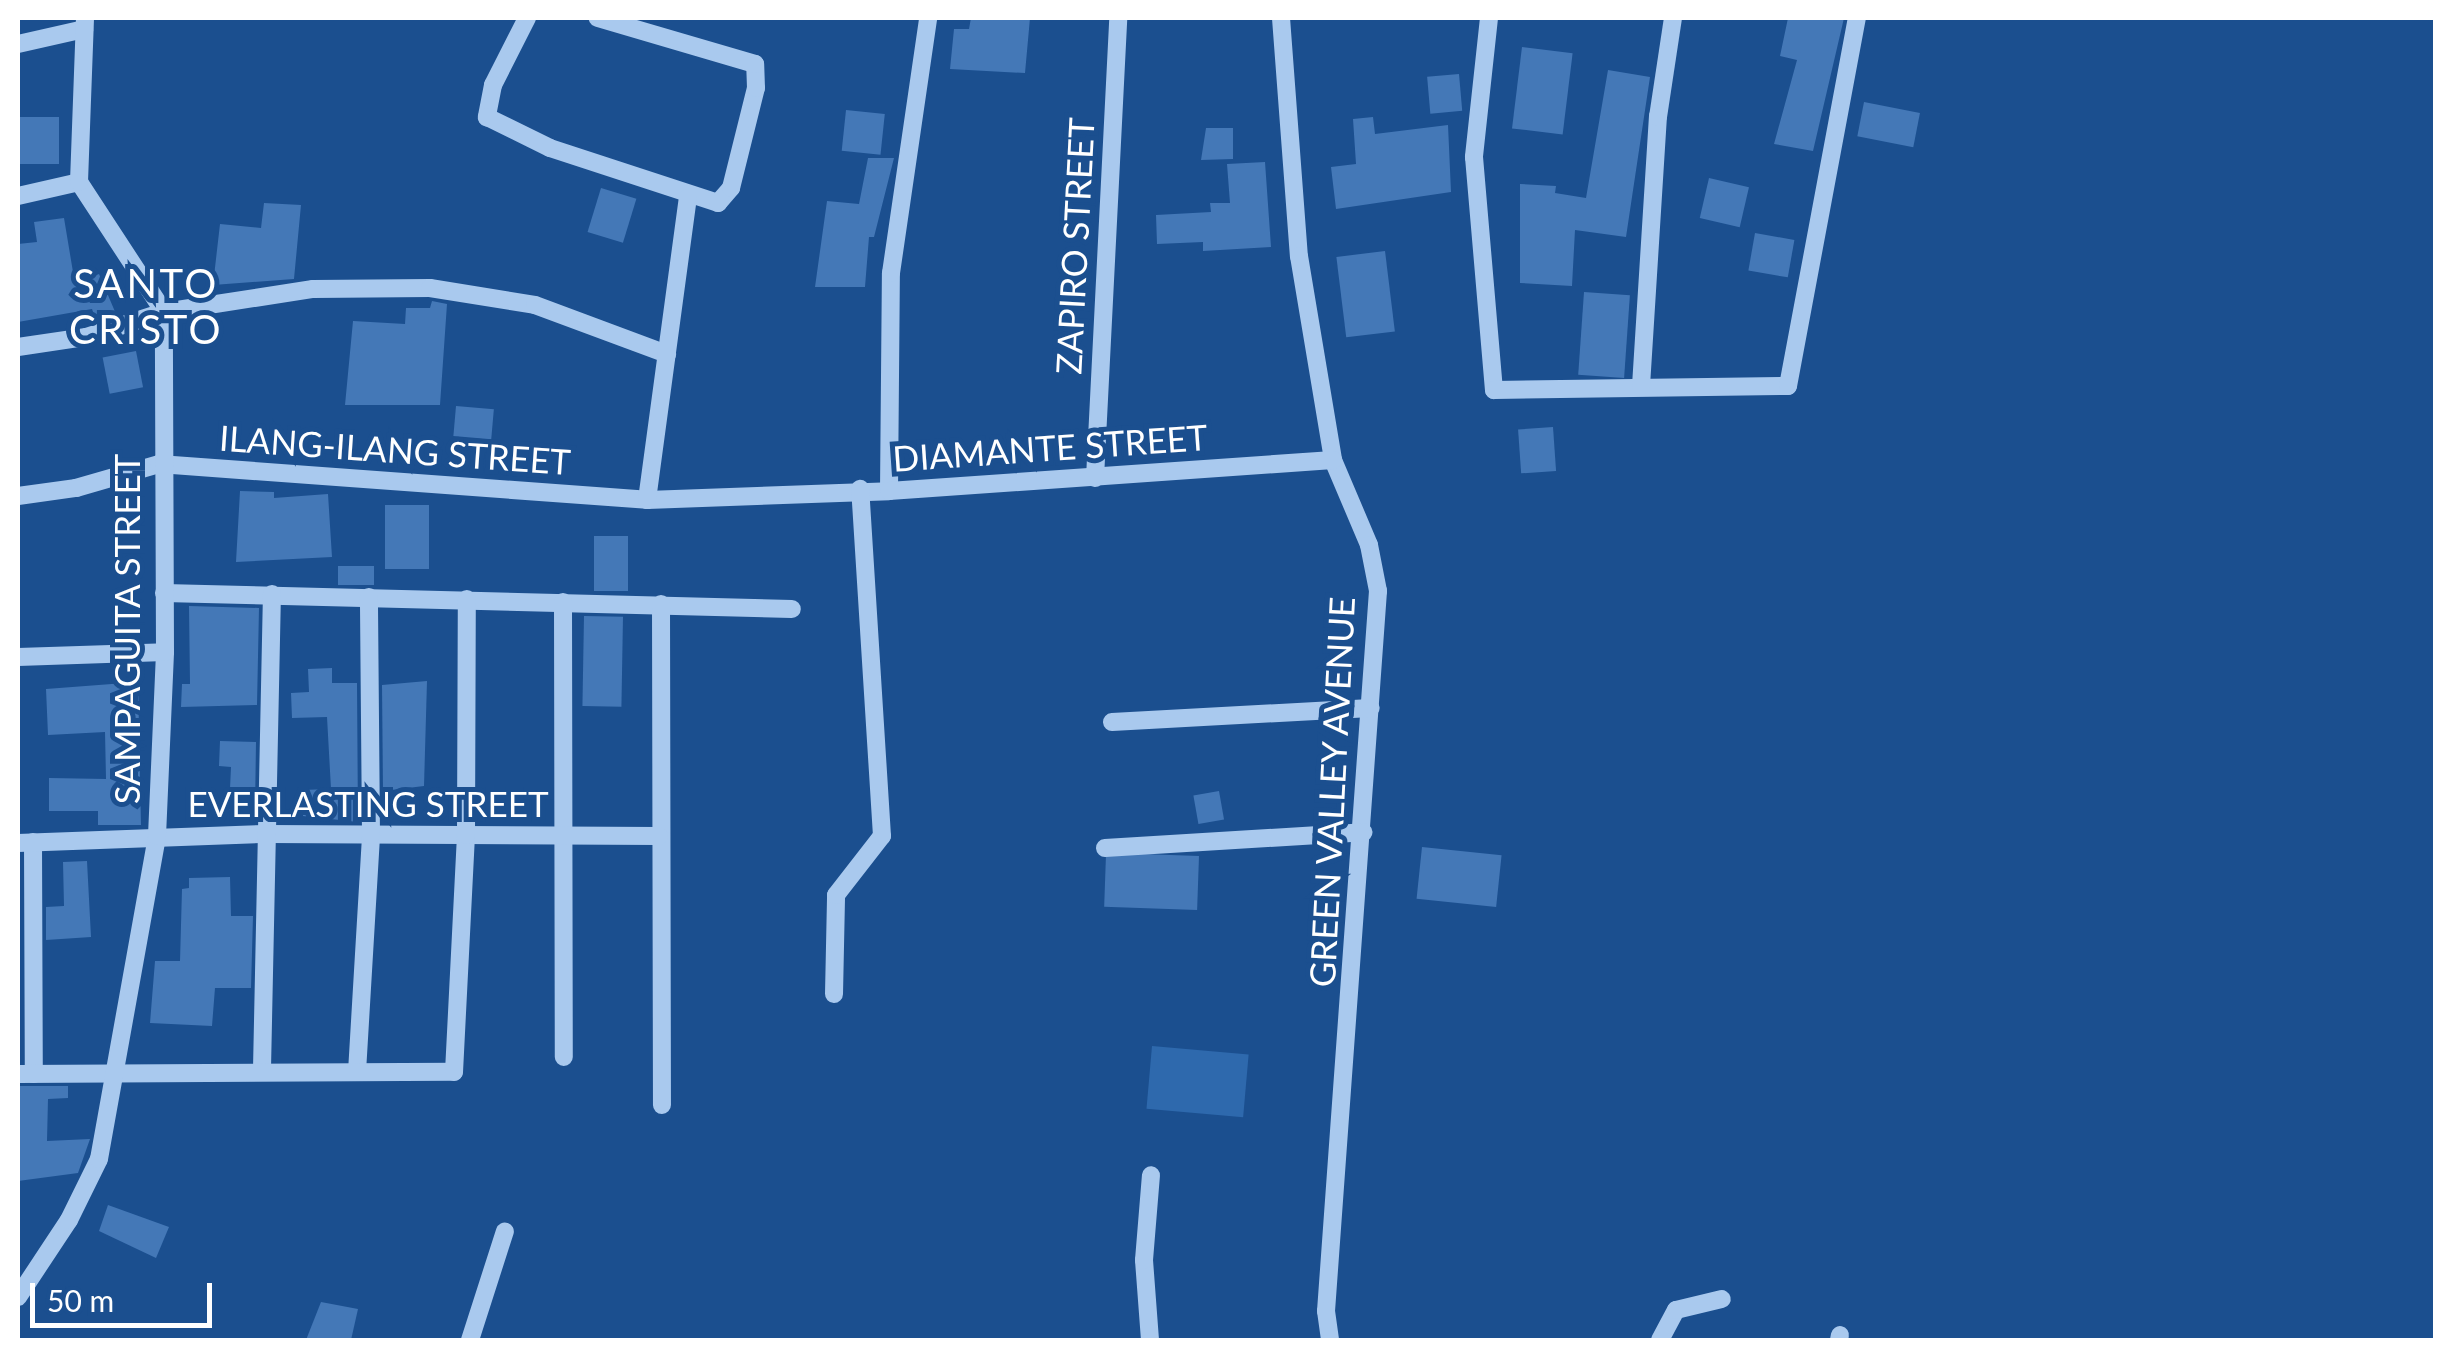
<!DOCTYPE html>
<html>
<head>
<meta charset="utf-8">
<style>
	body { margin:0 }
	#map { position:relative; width:2453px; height:1358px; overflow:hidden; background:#1b4f8f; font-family:Lato,sans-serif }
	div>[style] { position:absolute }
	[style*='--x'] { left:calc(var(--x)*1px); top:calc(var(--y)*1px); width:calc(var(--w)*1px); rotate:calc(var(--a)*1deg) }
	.green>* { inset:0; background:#2e69ad; transform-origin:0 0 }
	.building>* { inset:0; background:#4478b7; transform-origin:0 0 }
	.minor>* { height:18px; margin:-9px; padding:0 9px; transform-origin:9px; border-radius:9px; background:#a9c9ee }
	span { translate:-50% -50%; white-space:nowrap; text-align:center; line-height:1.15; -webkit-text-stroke:10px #1b4f8f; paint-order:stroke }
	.street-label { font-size:35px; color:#fff }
	.quarter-label { font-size:40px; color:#fff; letter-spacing:2.5px }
	.frame { position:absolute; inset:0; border:20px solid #fff; pointer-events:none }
	.scale { position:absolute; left:30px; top:1283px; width:182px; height:45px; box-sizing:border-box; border:5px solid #fff; border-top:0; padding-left:12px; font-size:30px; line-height:35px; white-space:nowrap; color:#fff; -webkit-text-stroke:8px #1b4f8f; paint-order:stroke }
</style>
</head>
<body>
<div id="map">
	<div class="green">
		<div style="left:1152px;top:1046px;width:97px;height:63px;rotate:5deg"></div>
	</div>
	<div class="building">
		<div style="clip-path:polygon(971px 18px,1030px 18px,1025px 73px,950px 69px,954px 29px,969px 29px)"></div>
		<div style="clip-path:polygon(1788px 18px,1844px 18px,1813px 151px,1774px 144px,1797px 60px,1780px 56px)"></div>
		<div style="left:1522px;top:47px;width:51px;height:82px;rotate:7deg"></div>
		<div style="clip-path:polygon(1608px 70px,1650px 77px,1626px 237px,1575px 230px,1572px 286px,1520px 283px,1520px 184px,1556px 186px,1555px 193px,1586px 198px)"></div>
		<div style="left:1459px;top:74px;width:37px;height:32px;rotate:85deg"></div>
		<div style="left:1864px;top:102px;width:57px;height:35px;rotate:11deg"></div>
		<div style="left:846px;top:110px;width:39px;height:41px;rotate:6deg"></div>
		<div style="left:18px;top:117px;width:41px;height:47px"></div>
		<div style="clip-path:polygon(1373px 117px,1375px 134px,1448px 125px,1451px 192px,1336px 209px,1331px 167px,1356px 164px,1353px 119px)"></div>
		<div style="clip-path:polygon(1206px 128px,1233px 128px,1233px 159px,1201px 160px)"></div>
		<div style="clip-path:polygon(868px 158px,894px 158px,874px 237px,869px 237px,865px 287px,815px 287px,827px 201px,859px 204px)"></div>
		<div style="clip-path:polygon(1265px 162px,1271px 247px,1203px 251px,1203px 242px,1157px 244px,1156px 215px,1211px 212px,1210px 203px,1230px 203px,1227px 164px)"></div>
		<div style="left:1709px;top:178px;width:41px;height:41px;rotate:13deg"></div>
		<div style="left:601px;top:188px;width:37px;height:46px;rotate:17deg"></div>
		<div style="clip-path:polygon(264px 203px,301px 205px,294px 279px,213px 285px,220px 224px,261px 228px)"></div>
		<div style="clip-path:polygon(64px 218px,75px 284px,99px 274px,116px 314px,96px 321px,92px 309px,18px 322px,18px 244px,37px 242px,34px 222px)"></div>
		<div style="left:1755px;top:233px;width:40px;height:38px;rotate:10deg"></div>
		<div style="left:1385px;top:251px;width:81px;height:49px;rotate:83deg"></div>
		<div style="left:1584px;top:292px;width:46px;height:83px;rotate:4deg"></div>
		<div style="clip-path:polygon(432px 301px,447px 304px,440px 405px,345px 405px,353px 321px,405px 324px,406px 308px,430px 308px)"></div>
		<div style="left:136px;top:351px;width:37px;height:34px;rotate:79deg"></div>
		<div style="left:456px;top:406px;width:38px;height:30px;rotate:5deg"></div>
		<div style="left:1553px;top:427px;width:44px;height:35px;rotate:86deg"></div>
		<div style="clip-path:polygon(240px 491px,274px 492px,274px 498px,328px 494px,332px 557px,236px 562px)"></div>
		<div style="left:429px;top:505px;width:64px;height:44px;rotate:90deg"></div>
		<div style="left:594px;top:536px;width:34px;height:55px"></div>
		<div style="left:338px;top:566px;width:36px;height:19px"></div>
		<div style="clip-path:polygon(189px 606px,259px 608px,257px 705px,181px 707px,182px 684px,190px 684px)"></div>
		<div style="left:584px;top:616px;width:39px;height:90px;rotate:1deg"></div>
		<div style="clip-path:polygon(332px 668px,332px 683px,357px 683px,358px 822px,303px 816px,302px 790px,331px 789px,327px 717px,292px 718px,291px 693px,309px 692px,308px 669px)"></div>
		<div style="clip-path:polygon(427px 681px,424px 786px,383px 791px,382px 685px)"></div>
		<div style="clip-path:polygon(138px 682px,141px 825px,98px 825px,98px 811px,49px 811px,49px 778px,106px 779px,105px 732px,48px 735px,46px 689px)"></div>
		<div style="clip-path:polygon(220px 741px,256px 742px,255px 810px,229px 810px,231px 767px,219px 766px)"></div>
		<div style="left:1219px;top:791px;width:29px;height:26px;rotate:80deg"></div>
		<div style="left:1422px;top:847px;width:80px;height:52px;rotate:6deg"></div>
		<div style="left:1199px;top:856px;width:54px;height:93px;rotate:92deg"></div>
		<div style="clip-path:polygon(87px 861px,91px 937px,46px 940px,46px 907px,64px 906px,63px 862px)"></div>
		<div style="clip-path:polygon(230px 877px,231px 916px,253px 916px,251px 988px,215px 988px,212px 1026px,150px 1023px,155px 961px,180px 961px,182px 889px,189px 888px,189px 878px)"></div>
		<div style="clip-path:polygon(18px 1086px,68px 1086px,68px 1098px,48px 1099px,47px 1141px,90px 1139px,78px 1173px,18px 1181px)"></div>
		<div style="clip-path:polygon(108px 1205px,169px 1227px,156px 1258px,99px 1231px)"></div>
		<div style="clip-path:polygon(321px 1302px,358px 1309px,351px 1340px,306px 1340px)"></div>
	</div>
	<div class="minor">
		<div style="--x:527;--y:18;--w:75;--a:116.9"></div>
		<div style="--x:493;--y:85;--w:33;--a:101"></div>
		<div style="--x:487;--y:117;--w:70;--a:26.2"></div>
		<div style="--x:550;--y:148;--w:177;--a:18.1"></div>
		<div style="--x:718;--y:203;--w:20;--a:-49"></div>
		<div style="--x:731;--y:188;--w:103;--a:-76"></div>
		<div style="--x:756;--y:88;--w:24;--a:-92"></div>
		<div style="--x:755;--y:64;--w:164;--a:-163.7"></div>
		<div style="--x:1281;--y:18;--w:239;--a:85.7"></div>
		<div style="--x:1299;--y:256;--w:207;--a:80.5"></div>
		<div style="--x:1333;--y:460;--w:92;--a:67"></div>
		<div style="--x:1369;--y:545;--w:47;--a:78.9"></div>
		<div style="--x:1378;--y:591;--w:722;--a:94.13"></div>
		<div style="--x:1326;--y:1311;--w:29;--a:82"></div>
		<div style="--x:1489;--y:18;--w:140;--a:96.2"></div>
		<div style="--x:1474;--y:157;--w:234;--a:85.1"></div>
		<div style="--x:1494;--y:390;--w:294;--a:-0.8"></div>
		<div style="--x:1788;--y:386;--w:374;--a:-79.4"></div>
		<div style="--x:18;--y:44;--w:68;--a:-12.8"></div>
		<div style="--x:18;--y:196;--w:63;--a:-12.9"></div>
		<div style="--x:18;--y:347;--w:69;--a:-8.4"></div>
		<div style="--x:86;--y:337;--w:82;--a:-17.8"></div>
		<div style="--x:164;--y:312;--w:151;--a:-8.8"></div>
		<div style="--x:313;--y:289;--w:117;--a:-0.5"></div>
		<div style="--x:430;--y:288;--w:106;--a:9.2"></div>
		<div style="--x:535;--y:305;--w:141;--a:20.4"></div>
		<div style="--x:1641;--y:386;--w:270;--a:-86.4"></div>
		<div style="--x:1658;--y:117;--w:100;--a:-81.4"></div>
		<div style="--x:1095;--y:478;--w:461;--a:-87.1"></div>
		<div style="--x:889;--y:491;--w:218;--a:-89.5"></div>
		<div style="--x:891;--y:273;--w:258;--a:-81.7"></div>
		<div style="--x:18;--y:496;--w:59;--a:-7.9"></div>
		<div style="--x:76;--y:488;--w:86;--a:-16.1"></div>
		<div style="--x:159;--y:464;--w:489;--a:4.2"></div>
		<div style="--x:647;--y:500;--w:242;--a:-2.1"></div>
		<div style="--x:889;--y:491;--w:445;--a:-4"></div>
		<div style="--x:647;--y:500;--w:305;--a:-82.3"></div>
		<div style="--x:164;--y:593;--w:628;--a:1.46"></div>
		<div style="--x:563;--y:602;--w:455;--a:89.9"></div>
		<div style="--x:661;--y:604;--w:501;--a:89.89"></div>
		<div style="--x:18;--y:657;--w:147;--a:-1.9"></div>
		<div style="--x:1112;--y:722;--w:259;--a:-3.1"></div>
		<div style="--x:33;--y:842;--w:232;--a:89.8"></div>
		<div style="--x:18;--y:843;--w:249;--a:-2.1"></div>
		<div style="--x:267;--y:834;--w:392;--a:0.3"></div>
		<div style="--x:1105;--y:848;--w:259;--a:-3.5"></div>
		<div style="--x:834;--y:994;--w:99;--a:-88.8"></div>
		<div style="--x:836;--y:895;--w:75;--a:-52.1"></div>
		<div style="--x:882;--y:836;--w:348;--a:-93.6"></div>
		<div style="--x:262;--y:1069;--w:475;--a:-88.8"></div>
		<div style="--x:357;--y:1072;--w:237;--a:-86.6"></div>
		<div style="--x:371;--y:835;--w:238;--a:-90.5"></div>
		<div style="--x:18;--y:1074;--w:436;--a:-0.3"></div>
		<div style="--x:454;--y:1072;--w:237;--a:-87.1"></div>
		<div style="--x:466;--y:835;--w:236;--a:-89.8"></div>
		<div style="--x:18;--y:1297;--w:92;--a:-56.5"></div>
		<div style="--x:69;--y:1220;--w:68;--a:-63.8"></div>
		<div style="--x:99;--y:1159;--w:328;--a:-79.8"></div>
		<div style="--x:157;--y:836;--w:184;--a:-87.5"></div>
		<div style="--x:165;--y:652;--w:340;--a:-90.2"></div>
		<div style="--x:164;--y:312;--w:155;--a:-123.2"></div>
		<div style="--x:79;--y:182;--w:164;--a:-87.9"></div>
		<div style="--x:470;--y:1340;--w:114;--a:-72.2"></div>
		<div style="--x:1150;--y:1340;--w:80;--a:-94.3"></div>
		<div style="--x:1144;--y:1260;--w:85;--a:-85.3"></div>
		<div style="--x:1660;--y:1340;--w:34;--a:-62"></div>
		<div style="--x:1676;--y:1310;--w:47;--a:-13.4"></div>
		<div style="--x:1839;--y:1340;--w:5;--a:-79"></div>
	</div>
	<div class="street-label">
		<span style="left:1074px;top:246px;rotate:-87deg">ZAPIRO STREET</span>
		<span style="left:1050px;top:447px;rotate:-4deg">DIAMANTE STREET</span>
		<span style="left:395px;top:449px;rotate:4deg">ILANG-ILANG STREET</span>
		<span style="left:126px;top:629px;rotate:-90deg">SAMPAGUITA STREET</span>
		<span style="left:1331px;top:792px;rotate:-87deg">GREEN VALLEY AVENUE</span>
		<span style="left:368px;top:803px">EVERLASTING STREET</span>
	</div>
	<div class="quarter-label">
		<span style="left:146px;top:306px">SANTO<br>CRISTO</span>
	</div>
	<div class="frame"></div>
	<div class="scale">50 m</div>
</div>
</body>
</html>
